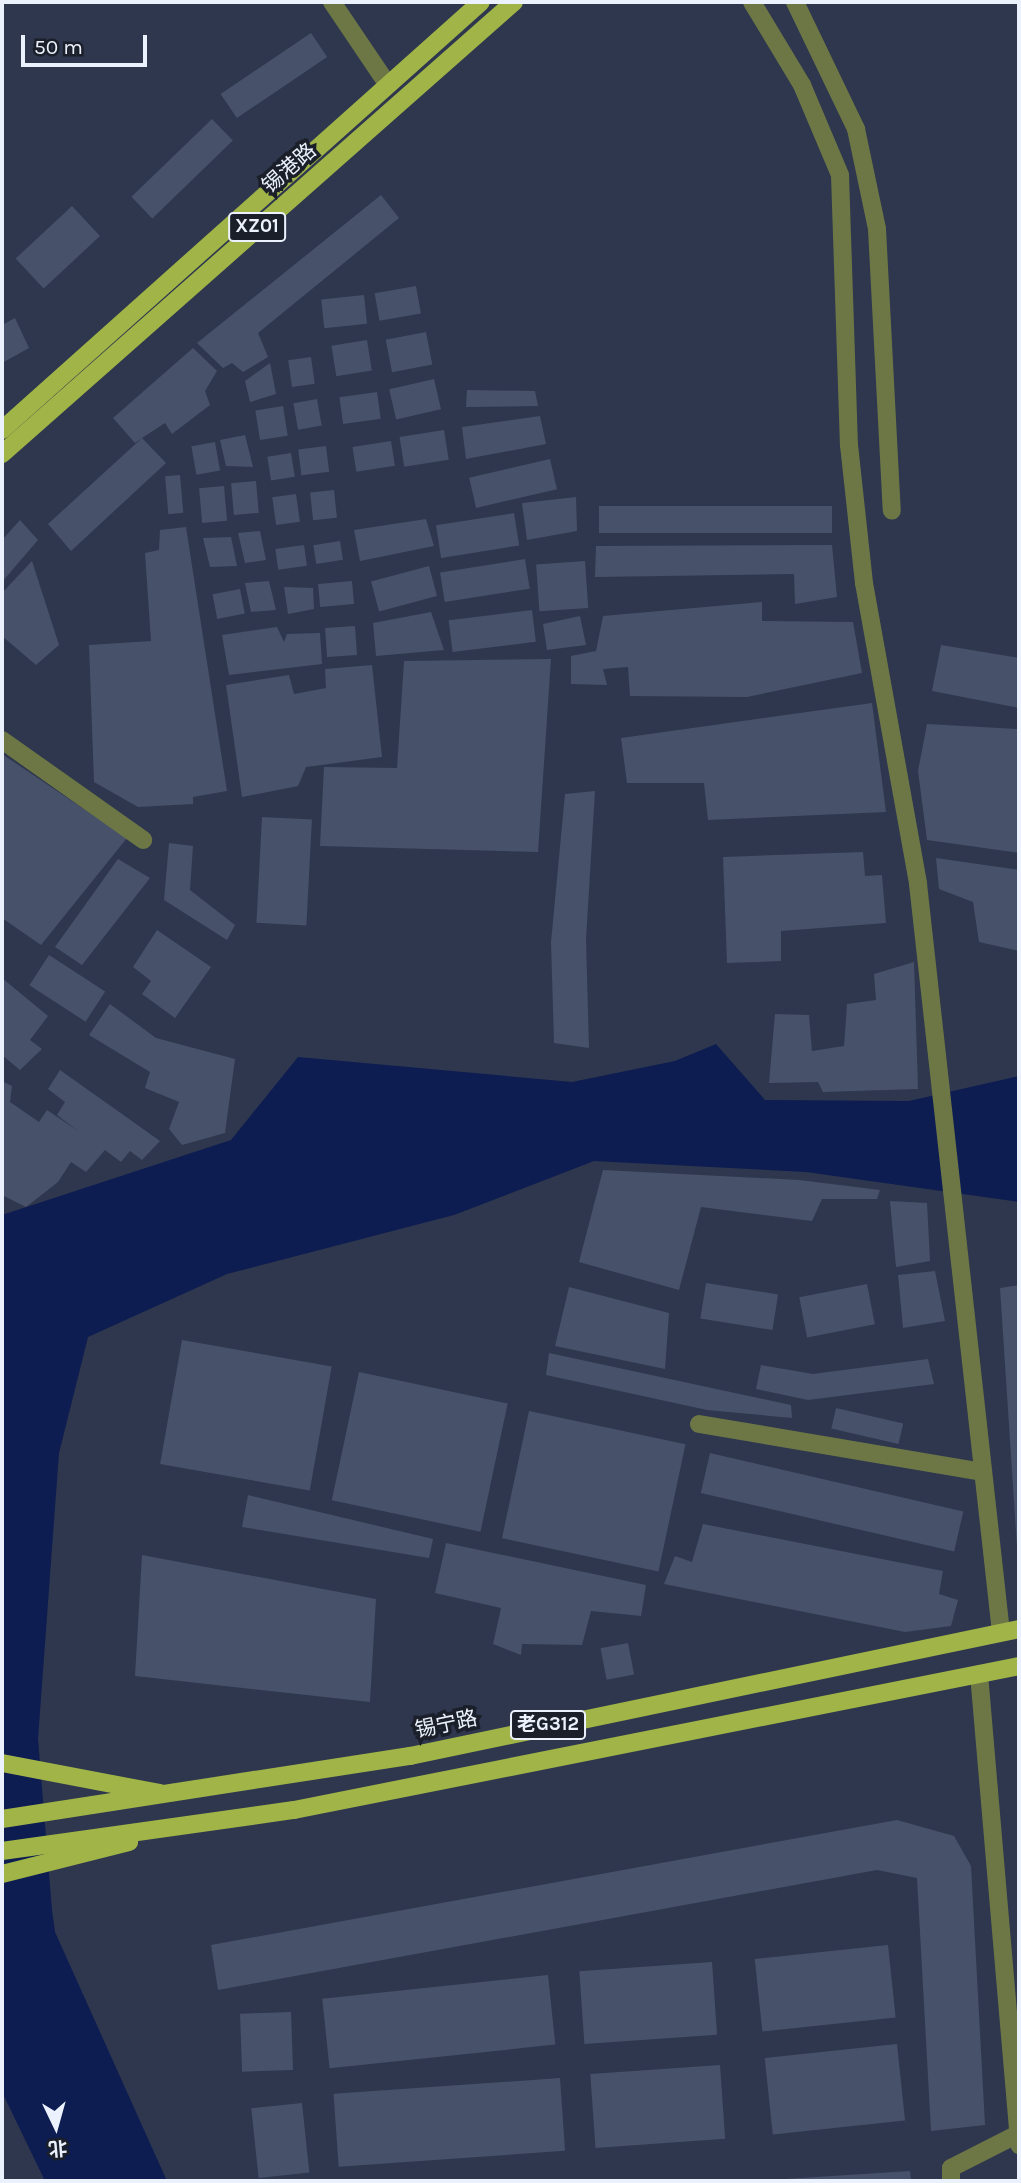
<!DOCTYPE html>
<html>
<head>
<meta charset="utf-8">
<style>
	body { margin:0 }
	#map { position:relative; width:1021px; height:2183px; overflow:hidden; background:#2e374d; font-family:Karla,"Noto Sans SC",sans-serif }
	div>[style] { position:absolute }
	[style*='--x'] { left:calc(var(--x)*1px); top:calc(var(--y)*1px); width:calc(var(--w)*1px); rotate:calc(var(--a)*1deg) }
	.water>* { inset:0; background:#0d1c51 }
	.building>* { inset:0; background:#475169; transform-origin:0 0 }
	.minor>* { height:18px; margin:-9px; padding:0 9px; transform-origin:9px; border-radius:9px; background:#6d7745 }
	.tertiary>* { height:18px; margin:-9px; padding:0 9px; transform-origin:9px; border-radius:9px; background:#6d7745 }
	.primary>* { height:18px; margin:-9px; padding:0 9px; transform-origin:9px; border-radius:9px; background:#a1b448 }
	span { translate:-50% -50%; white-space:nowrap; text-align:center; line-height:1.15; -webkit-text-stroke:7px #1a1f29; paint-order:stroke }
	.shield-label span { padding:2px 5px; background:#1a1f29; border:2px solid; border-radius:5px; -webkit-text-stroke-width:0 }
	.shield-label { font-size:19px; color:#ecf2fd; font-weight:700 }
	.street-label { font-size:21px; color:#ecf2fd }
	.frame { position:absolute; inset:0; border:4px solid #ecf2fd; pointer-events:none }
	.north { position:absolute; left:21px; top:2092px; width:70px; height:70px; -webkit-text-stroke:5px #1a1f29; paint-order:stroke; rotate:175deg; font-size:19px; font-weight:700; line-height:28px; text-align:center; color:#ecf2fd }
	.north::after { content:''; display:block; margin:auto; width:24px; height:32px; background:#ecf2fd; clip-path:polygon(50% 0,100% 100%,50% 72%,0 100%) }
	.scale { position:absolute; left:21px; top:35px; width:126px; height:32px; box-sizing:border-box; border:4px solid #ecf2fd; border-top:0; padding-left:9px; font-size:21px; line-height:24px; white-space:nowrap; color:#ecf2fd; -webkit-text-stroke:5px #1a1f29; paint-order:stroke }
</style>
</head>
<body>
<div id="map">
	<div class="water">
		<div style="clip-path:polygon(716px 1044px,765px 1100px,909px 1101px,1019px 1076px,1019px 1202px,806px 1172px,594px 1161px,454px 1215px,227px 1274px,88px 1337px,59px 1453px,38px 1739px,52px 1910px,55px 1932px,167px 2181px,45px 2181px,2px 2092px,2px 1215px,231px 1140px,298px 1057px,572px 1082px,675px 1061px)"></div>
	</div>
	<div class="building">
		<div style="left:311px;top:33px;width:29px;height:109px;rotate:56deg"></div>
		<div style="left:212px;top:119px;width:30px;height:112px;rotate:46deg"></div>
		<div style="clip-path:polygon(381px 195px,399px 218px,258px 333px,268px 357px,243px 372px,232px 363px,223px 368px,197px 343px)"></div>
		<div style="left:72px;top:206px;width:41px;height:77px;rotate:47deg"></div>
		<div style="left:416px;top:286px;width:28px;height:42px;rotate:80deg"></div>
		<div style="left:364px;top:295px;width:29px;height:43px;rotate:84deg"></div>
		<div style="clip-path:polygon(15px 318px,29px 348px,2px 363px,2px 325px)"></div>
		<div style="left:426px;top:332px;width:33px;height:41px;rotate:79deg"></div>
		<div style="left:367px;top:340px;width:31px;height:36px;rotate:81deg"></div>
		<div style="clip-path:polygon(193px 348px,217px 371px,205px 391px,210px 405px,172px 434px,165px 423px,142px 438px,166px 463px,71px 551px,48px 524px,142px 438px,135px 443px,113px 418px)"></div>
		<div style="left:311px;top:357px;width:27px;height:23px;rotate:82deg"></div>
		<div style="clip-path:polygon(270px 363px,276px 394px,250px 402px,245px 381px)"></div>
		<div style="left:434px;top:379px;width:31px;height:46px;rotate:77deg"></div>
		<div style="clip-path:polygon(467px 390px,535px 391px,538px 406px,466px 407px)"></div>
		<div style="left:377px;top:392px;width:27px;height:38px;rotate:82deg"></div>
		<div style="left:317px;top:399px;width:27px;height:24px;rotate:80deg"></div>
		<div style="left:283px;top:406px;width:30px;height:28px;rotate:81deg"></div>
		<div style="clip-path:polygon(540px 416px,546px 444px,466px 459px,462px 427px)"></div>
		<div style="left:444px;top:430px;width:30px;height:45px;rotate:81deg"></div>
		<div style="clip-path:polygon(245px 435px,253px 467px,226px 466px,220px 440px)"></div>
		<div style="left:391px;top:441px;width:25px;height:39px;rotate:81deg"></div>
		<div style="left:215px;top:442px;width:29px;height:24px;rotate:80deg"></div>
		<div style="left:326px;top:446px;width:26px;height:28px;rotate:83deg"></div>
		<div style="left:291px;top:453px;width:24px;height:24px;rotate:81deg"></div>
		<div style="left:550px;top:459px;width:31px;height:83px;rotate:77deg"></div>
		<div style="left:180px;top:475px;width:38px;height:15px;rotate:85deg"></div>
		<div style="left:256px;top:481px;width:32px;height:25px;rotate:85deg"></div>
		<div style="left:224px;top:486px;width:35px;height:25px;rotate:85deg"></div>
		<div style="left:334px;top:490px;width:28px;height:24px;rotate:84deg"></div>
		<div style="left:296px;top:494px;width:28px;height:24px;rotate:82deg"></div>
		<div style="clip-path:polygon(576px 497px,577px 531px,527px 540px,522px 503px)"></div>
		<div style="left:599px;top:506px;width:233px;height:27px"></div>
		<div style="left:514px;top:513px;width:33px;height:79px;rotate:81deg"></div>
		<div style="clip-path:polygon(426px 519px,434px 546px,360px 561px,354px 530px)"></div>
		<div style="clip-path:polygon(20px 520px,38px 540px,2px 582px,2px 540px)"></div>
		<div style="clip-path:polygon(186px 527px,227px 791px,193px 797px,193px 804px,138px 807px,94px 782px,89px 645px,151px 641px,145px 553px,159px 550px,160px 530px)"></div>
		<div style="clip-path:polygon(260px 531px,266px 560px,245px 563px,238px 533px)"></div>
		<div style="clip-path:polygon(231px 537px,237px 566px,210px 567px,203px 538px)"></div>
		<div style="left:340px;top:541px;width:19px;height:27px;rotate:81deg"></div>
		<div style="left:304px;top:545px;width:21px;height:29px;rotate:82deg"></div>
		<div style="clip-path:polygon(832px 545px,837px 597px,795px 604px,794px 574px,595px 577px,596px 546px)"></div>
		<div style="left:525px;top:559px;width:30px;height:86px;rotate:81deg"></div>
		<div style="clip-path:polygon(32px 561px,59px 645px,36px 665px,2px 636px,2px 593px)"></div>
		<div style="left:585px;top:561px;width:47px;height:49px;rotate:86deg"></div>
		<div style="left:429px;top:566px;width:31px;height:60px;rotate:75deg"></div>
		<div style="clip-path:polygon(269px 581px,276px 610px,251px 612px,245px 583px)"></div>
		<div style="left:352px;top:581px;width:23px;height:34px;rotate:85deg"></div>
		<div style="clip-path:polygon(284px 587px,313px 588px,314px 609px,288px 614px)"></div>
		<div style="left:240px;top:589px;width:25px;height:28px;rotate:79deg"></div>
		<div style="clip-path:polygon(762px 602px,762px 621px,853px 622px,862px 673px,747px 697px,630px 696px,628px 667px,603px 669px,607px 685px,571px 684px,571px 656px,596px 651px,603px 616px)"></div>
		<div style="left:532px;top:610px;width:32px;height:84px;rotate:83deg"></div>
		<div style="clip-path:polygon(431px 612px,444px 650px,376px 656px,373px 623px)"></div>
		<div style="clip-path:polygon(580px 616px,586px 645px,547px 650px,543px 624px)"></div>
		<div style="left:355px;top:626px;width:29px;height:30px;rotate:86deg"></div>
		<div style="clip-path:polygon(277px 627px,284px 642px,287px 634px,320px 633px,322px 664px,229px 675px,222px 635px)"></div>
		<div style="clip-path:polygon(941px 645px,1019px 658px,1019px 708px,932px 691px)"></div>
		<div style="clip-path:polygon(551px 659px,538px 852px,320px 846px,324px 767px,397px 768px,404px 661px)"></div>
		<div style="clip-path:polygon(372px 665px,382px 757px,306px 767px,298px 786px,242px 797px,226px 685px,289px 675px,294px 694px,326px 688px,325px 669px)"></div>
		<div style="clip-path:polygon(872px 703px,886px 812px,708px 820px,704px 783px,627px 783px,621px 738px)"></div>
		<div style="clip-path:polygon(1017px 718px,1019px 853px,927px 840px,918px 771px,927px 724px,1017px 729px)"></div>
		<div style="clip-path:polygon(2px 754px,127px 838px,41px 945px,2px 918px)"></div>
		<div style="clip-path:polygon(595px 791px,586px 939px,589px 1048px,554px 1043px,551px 942px,565px 794px)"></div>
		<div style="left:262px;top:817px;width:50px;height:106px;rotate:3deg"></div>
		<div style="clip-path:polygon(169px 843px,193px 846px,190px 890px,235px 925px,227px 940px,164px 900px)"></div>
		<div style="clip-path:polygon(863px 852px,865px 876px,882px 875px,886px 923px,781px 931px,781px 961px,727px 963px,723px 857px)"></div>
		<div style="clip-path:polygon(936px 858px,1019px 870px,1019px 951px,979px 942px,973px 902px,939px 889px)"></div>
		<div style="clip-path:polygon(118px 859px,150px 878px,82px 965px,55px 947px)"></div>
		<div style="clip-path:polygon(157px 930px,211px 967px,175px 1018px,142px 994px,151px 981px,133px 967px)"></div>
		<div style="left:49px;top:955px;width:67px;height:36px;rotate:33deg"></div>
		<div style="clip-path:polygon(914px 962px,918px 1089px,823px 1092px,818px 1082px,769px 1083px,775px 1014px,809px 1015px,812px 1051px,844px 1046px,847px 1004px,876px 1000px,874px 974px)"></div>
		<div style="clip-path:polygon(2px 978px,48px 1016px,30px 1040px,42px 1049px,20px 1070px,2px 1055px)"></div>
		<div style="clip-path:polygon(110px 1004px,156px 1038px,235px 1059px,225px 1133px,182px 1145px,169px 1129px,179px 1102px,145px 1088px,150px 1072px,89px 1035px)"></div>
		<div style="clip-path:polygon(60px 1070px,160px 1141px,142px 1160px,130px 1151px,121px 1162px,105px 1150px,86px 1172px,71px 1162px,58px 1182px,26px 1207px,2px 1195px,2px 1081px,12px 1086px,10px 1102px,39px 1122px,47px 1110px,78px 1131px,57px 1115px,65px 1102px,48px 1089px)"></div>
		<div style="clip-path:polygon(603px 1170px,799px 1180px,880px 1190px,877px 1199px,822px 1199px,812px 1221px,701px 1207px,679px 1290px,579px 1262px)"></div>
		<div style="clip-path:polygon(890px 1201px,927px 1203px,930px 1261px,896px 1267px)"></div>
		<div style="clip-path:polygon(935px 1271px,945px 1321px,903px 1328px,898px 1275px)"></div>
		<div style="left:706px;top:1283px;width:73px;height:36px;rotate:9deg"></div>
		<div style="left:867px;top:1284px;width:41px;height:69px;rotate:79deg"></div>
		<div style="clip-path:polygon(1019px 1285px,1019px 1547px,1017px 1547px,1000px 1288px)"></div>
		<div style="clip-path:polygon(569px 1287px,669px 1313px,665px 1369px,555px 1346px)"></div>
		<div style="left:182px;top:1340px;width:152px;height:126px;rotate:10deg"></div>
		<div style="clip-path:polygon(549px 1353px,791px 1405px,792px 1418px,707px 1410px,546px 1375px)"></div>
		<div style="clip-path:polygon(928px 1359px,934px 1384px,808px 1400px,756px 1389px,761px 1365px,813px 1374px)"></div>
		<div style="left:359px;top:1372px;width:152px;height:131px;rotate:12deg"></div>
		<div style="left:836px;top:1408px;width:69px;height:21px;rotate:13deg"></div>
		<div style="left:529px;top:1411px;width:160px;height:130px;rotate:12deg"></div>
		<div style="left:710px;top:1453px;width:260px;height:41px;rotate:13deg"></div>
		<div style="clip-path:polygon(248px 1495px,433px 1539px,429px 1558px,242px 1527px)"></div>
		<div style="clip-path:polygon(703px 1524px,943px 1571px,939px 1594px,958px 1600px,951px 1626px,905px 1632px,664px 1584px,675px 1556px,692px 1562px)"></div>
		<div style="clip-path:polygon(446px 1543px,646px 1585px,641px 1616px,591px 1611px,582px 1645px,522px 1644px,521px 1655px,493px 1644px,501px 1608px,435px 1593px)"></div>
		<div style="clip-path:polygon(142px 1555px,376px 1599px,370px 1702px,135px 1676px)"></div>
		<div style="left:628px;top:1643px;width:32px;height:28px;rotate:79deg"></div>
		<div style="clip-path:polygon(897px 1820px,954px 1836px,971px 1866px,985px 2125px,931px 2131px,917px 1878px,877px 1870px,218px 1990px,211px 1945px)"></div>
		<div style="left:888px;top:1945px;width:73px;height:134px;rotate:84deg"></div>
		<div style="left:712px;top:1962px;width:73px;height:133px;rotate:86deg"></div>
		<div style="left:548px;top:1975px;width:70px;height:227px;rotate:84deg"></div>
		<div style="left:291px;top:2012px;width:58px;height:51px;rotate:88deg"></div>
		<div style="left:897px;top:2044px;width:77px;height:133px;rotate:84deg"></div>
		<div style="left:720px;top:2065px;width:74px;height:130px;rotate:86deg"></div>
		<div style="left:560px;top:2078px;width:73px;height:227px;rotate:86deg"></div>
		<div style="left:302px;top:2103px;width:70px;height:51px;rotate:84deg"></div>
		<div style="clip-path:polygon(910px 2171px,911px 2181px,785px 2181px,785px 2179px)"></div>
	</div>
	<div class="minor">
		<div style="--x:332;--y:2;--w:100;--a:56"></div>
		<div style="--x:752;--y:2;--w:97;--a:58.9"></div>
		<div style="--x:802;--y:85;--w:98;--a:67.1"></div>
		<div style="--x:840;--y:175;--w:270;--a:88.1"></div>
		<div style="--x:849;--y:445;--w:139;--a:83.8"></div>
		<div style="--x:864;--y:583;--w:306;--a:79.8"></div>
		<div style="--x:918;--y:884;--w:753;--a:83.67"></div>
		<div style="--x:2;--y:740;--w:173;--a:35.3"></div>
		<div style="--x:699;--y:1424;--w:287;--a:9.6"></div>
		<div style="--x:979;--y:1674;--w:473;--a:85.1"></div>
		<div style="--x:951;--y:2181;--w:13;--a:-90"></div>
		<div style="--x:951;--y:2168;--w:71;--a:-26.9"></div>
	</div>
	<div class="tertiary">
		<div style="--x:795;--y:2;--w:141;--a:64.3"></div>
		<div style="--x:856;--y:129;--w:102;--a:78.1"></div>
		<div style="--x:877;--y:229;--w:282;--a:87"></div>
	</div>
	<div class="primary">
		<div style="--x:2;--y:430;--w:642;--a:-41.78"></div>
		<div style="--x:2;--y:454;--w:683;--a:-41.44"></div>
		<div style="--x:2;--y:1763;--w:161;--a:10.8"></div>
		<div style="--x:2;--y:1819;--w:413;--a:-8.8"></div>
		<div style="--x:410;--y:1756;--w:622;--a:-11.78"></div>
		<div style="--x:2;--y:1851;--w:295;--a:-8"></div>
		<div style="--x:294;--y:1810;--w:739;--a:-11.23"></div>
		<div style="--x:2;--y:1874;--w:131;--a:-14.1"></div>
	</div>
	<div class="shield-label">
		<span style="left:257px;top:227px">XZ01</span>
		<span style="left:548px;top:1725px">老G312</span>
	</div>
	<div class="street-label">
		<span style="left:289px;top:168px;rotate:-41deg">锡港路</span>
		<span style="left:446px;top:1724px;rotate:-12deg">锡宁路</span>
	</div>
	<div class="frame"></div>
	<div class="north">北</div>
	<div class="scale">50 m</div>
</div>
</body>
</html>
